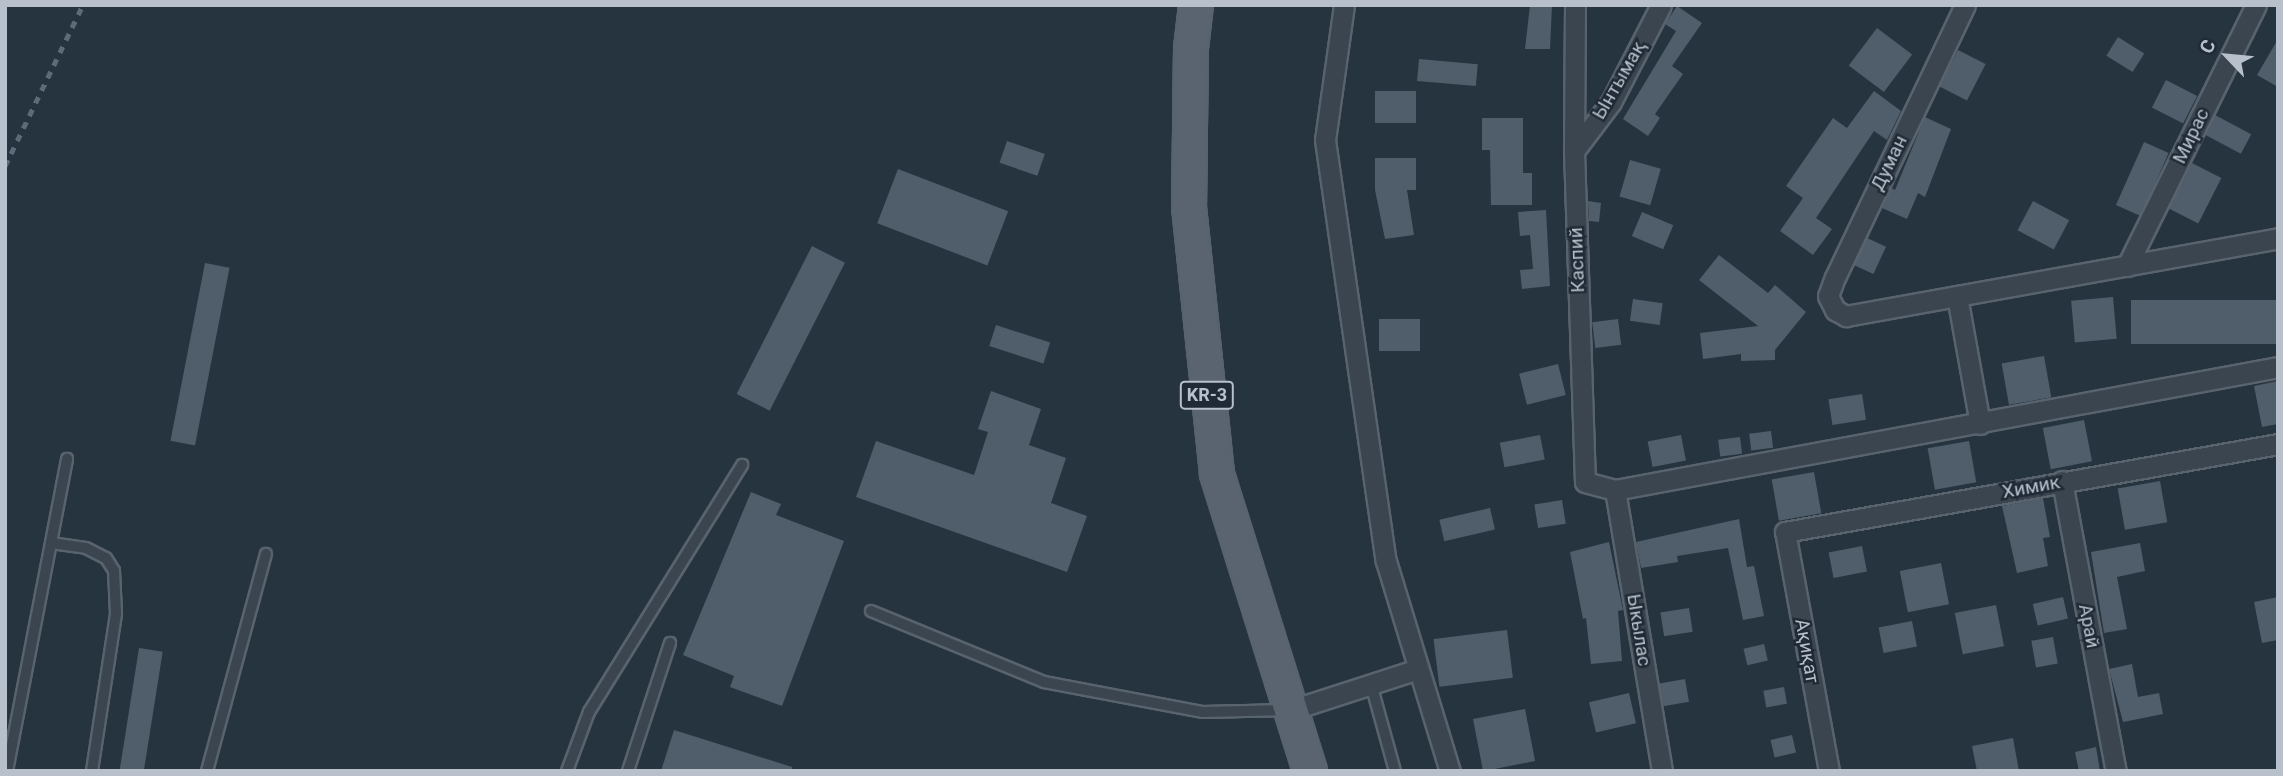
<!DOCTYPE html>
<html>
<head>
<meta charset="utf-8">
<style>
	body { margin:0 }
	#map { position:relative; width:2283px; height:776px; overflow:hidden; background:#263440; font-family:Roboto,sans-serif }
	div>[style] { position:absolute }
	[style*='--x'] { left:calc(var(--x)*1px); top:calc(var(--y)*1px); width:calc(var(--w)*1px); rotate:calc(var(--a)*1deg) }
	.building>* { inset:0; background:#505d6b; transform-origin:0 0 }
	.roads { filter:drop-shadow(2px 0 #58636e) drop-shadow(-2px 0 #58636e) drop-shadow(0 2px #58636e) drop-shadow(0 -2px #58636e) }
	.service>* { height:10px; margin:-5px; padding:0 5px; transform-origin:5px; border-radius:5px; background:#3b4550 }
	.minor>* { height:19px; margin:-9.5px; padding:0 9.5px; transform-origin:9.5px; border-radius:9.5px; background:#3b4550 }
	.primary>* { height:32px; margin:-16px; padding:0 16px; transform-origin:16px; border-radius:16px; background:#596470 }
	.rail>* { height:5px; margin-top:-2.5px; transform-origin:0; background:repeating-linear-gradient(90deg,#5d6a77 0 7px,transparent 0 14px) }
	span { translate:-50% -50%; white-space:nowrap; text-align:center; line-height:1.15; -webkit-text-stroke:5px #1f2a36; paint-order:stroke }
	.shield-label span { padding:2px 5px; background:#1f2a36; border:2px solid; border-radius:5px; -webkit-text-stroke-width:0 }
	.shield-label { font-size:18px; color:#b7c0cb; font-weight:700 }
	.street-label { font-size:19px; color:#b7c0cb }
	.frame { position:absolute; inset:0; border:7px solid #b7c0cb; pointer-events:none }
	.north { position:absolute; left:2192px; top:21px; width:70px; height:70px; -webkit-text-stroke:5px #1f2a36; paint-order:stroke; rotate:296deg; font-size:19px; font-weight:700; line-height:28px; text-align:center; color:#b7c0cb }
	.north::after { content:''; display:block; margin:auto; width:24px; height:32px; background:#b7c0cb; clip-path:polygon(50% 0,100% 100%,50% 72%,0 100%) }
</style>
</head>
<body>
<div id="map">
	<div class="building">
		<div style="clip-path:polygon(1530px 5px,1552px 5px,1550px 49px,1525px 49px)"></div>
		<div style="clip-path:polygon(1677px 6px,1702px 23px,1672px 66px,1683px 74px,1655px 114px,1660px 118px,1648px 136px,1623px 119px,1676px 31px,1665px 24px)"></div>
		<div style="left:1877px;top:28px;width:44px;height:47px;rotate:37deg"></div>
		<div style="left:2118px;top:37px;width:31px;height:22px;rotate:32deg"></div>
		<div style="clip-path:polygon(2278px 39px,2278px 87px,2257px 75px)"></div>
		<div style="left:1958px;top:50px;width:31px;height:41px;rotate:27deg"></div>
		<div style="left:1419px;top:59px;width:59px;height:22px;rotate:5deg"></div>
		<div style="left:2166px;top:80px;width:35px;height:31px;rotate:27deg"></div>
		<div style="left:1416px;top:91px;width:32px;height:41px;rotate:90deg"></div>
		<div style="clip-path:polygon(1874px 91px,1901px 111px,1887px 140px,1874px 131px,1816px 218px,1832px 229px,1813px 255px,1780px 231px,1803px 198px,1786px 186px,1833px 118px,1847px 128px)"></div>
		<div style="left:2215px;top:115px;width:41px;height:22px;rotate:28deg"></div>
		<div style="clip-path:polygon(1925px 117px,1951px 129px,1925px 197px,1918px 193px,1907px 219px,1882px 208px,1891px 188px,1895px 190px)"></div>
		<div style="clip-path:polygon(1482px 118px,1523px 118px,1523px 173px,1532px 173px,1532px 205px,1491px 205px,1490px 150px,1482px 150px)"></div>
		<div style="left:1007px;top:141px;width:40px;height:23px;rotate:19deg"></div>
		<div style="left:2144px;top:142px;width:27px;height:69px;rotate:24deg"></div>
		<div style="clip-path:polygon(1375px 158px,1416px 158px,1416px 190px,1407px 190px,1414px 235px,1385px 239px,1375px 190px)"></div>
		<div style="left:1630px;top:160px;width:32px;height:38px;rotate:16deg"></div>
		<div style="left:2192px;top:163px;width:33px;height:51px;rotate:27deg"></div>
		<div style="left:898px;top:169px;width:118px;height:58px;rotate:21deg"></div>
		<div style="clip-path:polygon(1588px 201px,1601px 203px,1599px 222px,1589px 221px)"></div>
		<div style="left:2033px;top:201px;width:41px;height:33px;rotate:28deg"></div>
		<div style="clip-path:polygon(1546px 210px,1550px 286px,1522px 289px,1520px 270px,1533px 269px,1530px 235px,1520px 236px,1518px 212px)"></div>
		<div style="left:1642px;top:212px;width:34px;height:26px;rotate:23deg"></div>
		<div style="left:1867px;top:238px;width:21px;height:30px;rotate:25deg"></div>
		<div style="left:812px;top:246px;width:37px;height:166px;rotate:27deg"></div>
		<div style="clip-path:polygon(1719px 255px,1768px 293px,1775px 285px,1806px 312px,1775px 350px,1775px 360px,1741px 361px,1741px 354px,1703px 359px,1700px 333px,1758px 326px,1699px 280px)"></div>
		<div style="left:205px;top:263px;width:25px;height:181px;rotate:11deg"></div>
		<div style="left:2113px;top:297px;width:42px;height:42px;rotate:85deg"></div>
		<div style="left:1633px;top:299px;width:30px;height:22px;rotate:8deg"></div>
		<div style="left:2278px;top:300px;width:44px;height:147px;rotate:90deg"></div>
		<div style="left:1420px;top:319px;width:32px;height:41px;rotate:90deg"></div>
		<div style="left:1618px;top:319px;width:26px;height:26px;rotate:83deg"></div>
		<div style="left:996px;top:325px;width:57px;height:22px;rotate:18deg"></div>
		<div style="left:2044px;top:356px;width:42px;height:43px;rotate:80deg"></div>
		<div style="left:1558px;top:364px;width:32px;height:40px;rotate:76deg"></div>
		<div style="clip-path:polygon(2278px 381px,2278px 424px,2262px 427px,2254px 386px)"></div>
		<div style="clip-path:polygon(991px 391px,1041px 409px,1029px 445px,1066px 458px,1051px 503px,1087px 516px,1067px 572px,856px 497px,876px 441px,974px 475px,988px 432px,978px 429px)"></div>
		<div style="left:1862px;top:394px;width:26px;height:34px;rotate:81deg"></div>
		<div style="left:2084px;top:420px;width:42px;height:42px;rotate:79deg"></div>
		<div style="left:1771px;top:431px;width:17px;height:22px;rotate:83deg"></div>
		<div style="left:1540px;top:435px;width:25px;height:41px;rotate:79deg"></div>
		<div style="left:1681px;top:435px;width:26px;height:34px;rotate:79deg"></div>
		<div style="left:1740px;top:437px;width:17px;height:22px;rotate:83deg"></div>
		<div style="left:1969px;top:441px;width:42px;height:42px;rotate:80deg"></div>
		<div style="left:1814px;top:472px;width:42px;height:43px;rotate:80deg"></div>
		<div style="left:2160px;top:481px;width:42px;height:43px;rotate:80deg"></div>
		<div style="clip-path:polygon(751px 492px,781px 504px,776px 515px,844px 541px,782px 706px,730px 687px,734px 676px,683px 655px)"></div>
		<div style="clip-path:polygon(2043px 498px,2050px 537px,2043px 538px,2048px 566px,2017px 573px,2002px 506px)"></div>
		<div style="left:1562px;top:500px;width:24px;height:28px;rotate:81deg"></div>
		<div style="left:1490px;top:508px;width:22px;height:52px;rotate:77deg"></div>
		<div style="clip-path:polygon(1739px 519px,1747px 567px,1754px 566px,1764px 616px,1743px 620px,1728px 548px,1677px 556px,1678px 562px,1641px 568px,1636px 542px)"></div>
		<div style="clip-path:polygon(1609px 542px,1623px 610px,1618px 611px,1622px 661px,1591px 664px,1586px 618px,1583px 619px,1570px 552px)"></div>
		<div style="clip-path:polygon(2140px 543px,2145px 571px,2117px 577px,2127px 629px,2104px 633px,2091px 552px)"></div>
		<div style="left:1862px;top:546px;width:26px;height:34px;rotate:79deg"></div>
		<div style="left:1941px;top:563px;width:42px;height:42px;rotate:79deg"></div>
		<div style="left:2063px;top:597px;width:22px;height:31px;rotate:77deg"></div>
		<div style="clip-path:polygon(2278px 597px,2278px 640px,2262px 643px,2254px 602px)"></div>
		<div style="left:1996px;top:605px;width:42px;height:42px;rotate:79deg"></div>
		<div style="left:1689px;top:608px;width:24px;height:29px;rotate:81deg"></div>
		<div style="left:1912px;top:621px;width:26px;height:34px;rotate:79deg"></div>
		<div style="left:1507px;top:630px;width:48px;height:74px;rotate:83deg"></div>
		<div style="left:2053px;top:637px;width:27px;height:22px;rotate:80deg"></div>
		<div style="left:1764px;top:644px;width:17px;height:21px;rotate:77deg"></div>
		<div style="left:139px;top:648px;width:24px;height:125px;rotate:9deg"></div>
		<div style="clip-path:polygon(2132px 664px,2138px 697px,2159px 693px,2163px 714px,2123px 722px,2109px 669px)"></div>
		<div style="left:1685px;top:679px;width:23px;height:26px;rotate:80deg"></div>
		<div style="left:1784px;top:687px;width:17px;height:21px;rotate:80deg"></div>
		<div style="left:1629px;top:693px;width:31px;height:41px;rotate:77deg"></div>
		<div style="left:1525px;top:709px;width:53px;height:53px;rotate:79deg"></div>
		<div style="clip-path:polygon(674px 730px,792px 767px,792px 771px,661px 771px)"></div>
		<div style="left:1792px;top:735px;width:18px;height:22px;rotate:77deg"></div>
		<div style="clip-path:polygon(2013px 738px,2019px 771px,1977px 771px,1972px 746px)"></div>
		<div style="clip-path:polygon(2096px 747px,2100px 771px,2079px 771px,2075px 752px)"></div>
	</div>
	<div class="roads">
		<div class="service">
			<div style="--x:51;--y:543;--w:35;--a:8"></div>
			<div style="--x:86;--y:548;--w:22;--a:27"></div>
			<div style="--x:106;--y:558;--w:15;--a:58"></div>
			<div style="--x:114;--y:571;--w:43;--a:87.3"></div>
			<div style="--x:116;--y:614;--w:159;--a:98.7"></div>
			<div style="--x:871;--y:611;--w:187;--a:22.3"></div>
			<div style="--x:1044;--y:682;--w:162;--a:10.7"></div>
			<div style="--x:1203;--y:712;--w:84;--a:-1.4"></div>
			<div style="--x:1371;--y:684;--w:90;--a:74.6"></div>
			<div style="--x:7;--y:771;--w:318;--a:-79.1"></div>
			<div style="--x:207;--y:771;--w:225;--a:-74.8"></div>
			<div style="--x:567;--y:771;--w:63;--a:-69.6"></div>
			<div style="--x:589;--y:712;--w:291;--a:-58.2"></div>
			<div style="--x:628;--y:771;--w:135;--a:-71.8"></div>
		</div>
		<div class="minor">
			<div style="--x:1344;--y:5;--w:136;--a:98"></div>
			<div style="--x:1325;--y:140;--w:425;--a:81.8"></div>
			<div style="--x:1386;--y:561;--w:220;--a:73.1"></div>
			<div style="--x:1575;--y:5;--w:146;--a:90.4"></div>
			<div style="--x:1574;--y:151;--w:331;--a:88.1"></div>
			<div style="--x:1585;--y:482;--w:31;--a:15"></div>
			<div style="--x:1615;--y:490;--w:674;--a:-10.51"></div>
			<div style="--x:1965;--y:5;--w:301;--a:115.5"></div>
			<div style="--x:1835;--y:277;--w:20;--a:110"></div>
			<div style="--x:1828;--y:296;--w:16;--a:63"></div>
			<div style="--x:1835;--y:310;--w:13;--a:29"></div>
			<div style="--x:1846;--y:316;--w:439;--a:-10.2"></div>
			<div style="--x:1574;--y:151;--w:61;--a:-52.9"></div>
			<div style="--x:1611;--y:102;--w:109;--a:-62.7"></div>
			<div style="--x:2127;--y:266;--w:291;--a:-63.7"></div>
			<div style="--x:1957;--y:296;--w:130;--a:79.8"></div>
			<div style="--x:2062;--y:481;--w:295;--a:79.5"></div>
			<div style="--x:1615;--y:490;--w:285;--a:80.5"></div>
			<div style="--x:1291;--y:710;--w:133;--a:-17.9"></div>
			<div style="--x:1829;--y:771;--w:243;--a:-100.4"></div>
			<div style="--x:1785;--y:532;--w:501;--a:-10.12"></div>
		</div>
		<div class="primary">
			<div style="--x:1196;--y:5;--w:43;--a:96.6"></div>
			<div style="--x:1191;--y:48;--w:159;--a:90.7"></div>
			<div style="--x:1189;--y:207;--w:268;--a:84"></div>
			<div style="--x:1217;--y:474;--w:311;--a:72.6"></div>
		</div>
	</div>
	<div class="rail">
		<div style="--x:5;--y:166;--w:179;--a:-64.2"></div>
	</div>
	<div class="shield-label">
		<span style="left:1207px;top:395px">KR-3</span>
	</div>
	<div class="street-label">
		<span style="left:1619px;top:80px;rotate:-60deg">Ынтымақ</span>
		<span style="left:2191px;top:136px;rotate:-64deg">Мирас</span>
		<span style="left:1889px;top:163px;rotate:-64deg">Думан</span>
		<span style="left:1577px;top:260px;rotate:-92deg">Каспий</span>
		<span style="left:2031px;top:487px;rotate:-10deg">Химик</span>
		<span style="left:2089px;top:626px;rotate:79deg">Арай</span>
		<span style="left:1639px;top:630px;rotate:81deg">Ыкылас</span>
		<span style="left:1807px;top:651px;rotate:80deg">Ақиқат</span>
	</div>
	<div class="frame"></div>
	<div class="north">С</div>
</div>
</body>
</html>
